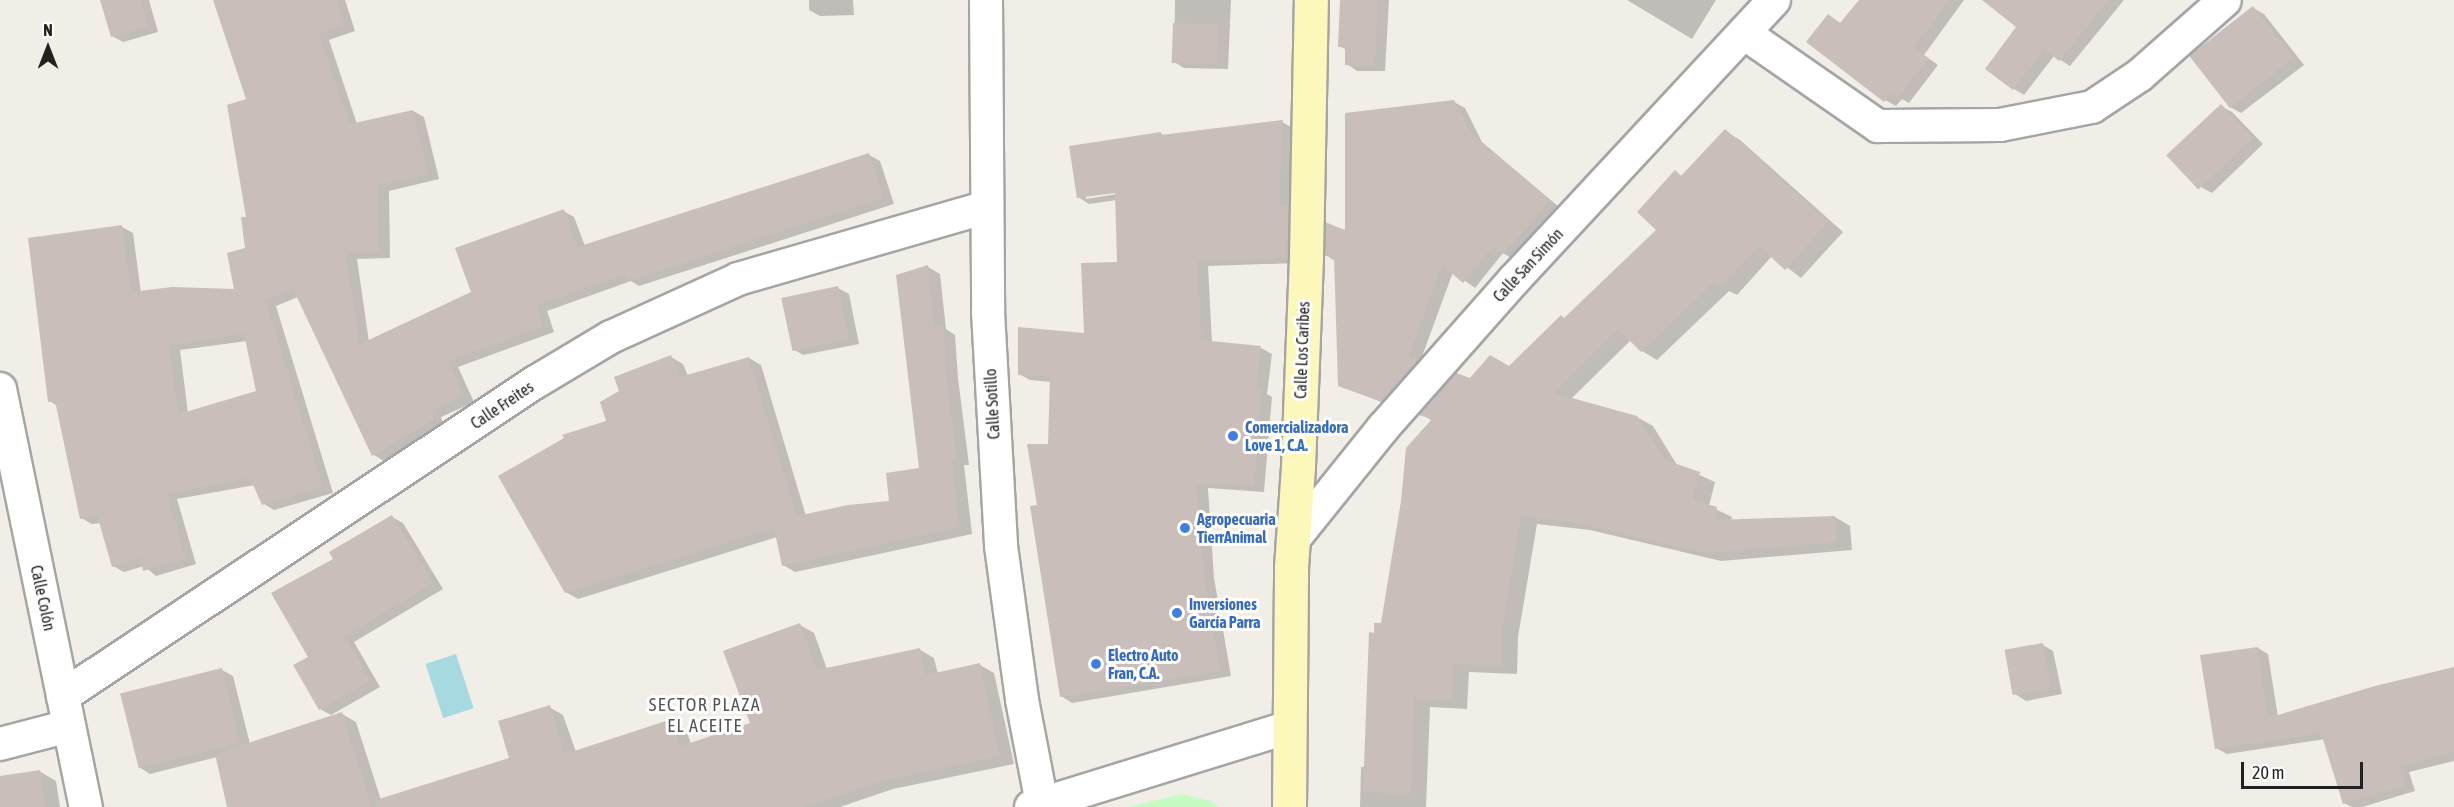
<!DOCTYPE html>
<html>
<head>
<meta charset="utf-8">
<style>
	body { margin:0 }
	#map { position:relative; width:2454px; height:807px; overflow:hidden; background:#f1ede7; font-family:"Asap Condensed",sans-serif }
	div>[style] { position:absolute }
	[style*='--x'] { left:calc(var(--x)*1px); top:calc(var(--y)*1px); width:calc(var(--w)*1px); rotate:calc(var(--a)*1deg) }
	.park>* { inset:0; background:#c6fcc3 }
	.water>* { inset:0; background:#a6dae0; transform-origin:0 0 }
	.shadow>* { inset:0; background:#0003 }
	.building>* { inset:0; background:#c9beba; transform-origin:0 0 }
	.roads { filter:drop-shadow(2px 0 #a5a5a5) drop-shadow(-2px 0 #a5a5a5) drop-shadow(0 2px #a5a5a5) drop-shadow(0 -2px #a5a5a5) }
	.street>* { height:32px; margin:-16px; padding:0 16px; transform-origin:16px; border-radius:16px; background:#fff }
	.secondary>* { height:33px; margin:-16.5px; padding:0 16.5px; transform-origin:16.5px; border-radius:16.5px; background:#fcf7ba }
	.dots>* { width:16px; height:16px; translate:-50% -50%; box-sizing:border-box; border:3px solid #fff; border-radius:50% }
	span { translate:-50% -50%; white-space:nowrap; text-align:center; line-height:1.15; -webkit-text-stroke:6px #fff; paint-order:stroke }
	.street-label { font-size:16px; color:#212121 }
	.shop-label { font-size:16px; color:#366cbe; font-weight:700 }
	.left { translate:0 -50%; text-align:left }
	.neighbourhood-label { font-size:18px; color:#545454; letter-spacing:1.5px }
	.north { position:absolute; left:18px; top:18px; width:60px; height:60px; -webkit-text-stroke:4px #fff; paint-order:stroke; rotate:0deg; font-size:16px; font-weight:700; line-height:24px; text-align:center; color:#212121 }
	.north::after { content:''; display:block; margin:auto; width:21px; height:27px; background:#212121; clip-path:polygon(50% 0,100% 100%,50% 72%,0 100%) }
	.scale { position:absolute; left:2241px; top:762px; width:122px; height:27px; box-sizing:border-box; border:3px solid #212121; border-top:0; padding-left:8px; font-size:18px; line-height:21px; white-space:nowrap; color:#212121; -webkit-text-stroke:4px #fff; paint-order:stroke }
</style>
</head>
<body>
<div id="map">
	<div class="park">
		<div style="clip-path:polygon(1182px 794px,1212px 801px,1219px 807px,1128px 807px)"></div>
	</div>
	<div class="water">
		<div style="left:456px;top:654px;width:57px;height:32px;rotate:72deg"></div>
	</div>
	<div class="shadow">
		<div style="clip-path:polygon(102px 0,149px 0,158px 32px,123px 42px,112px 36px)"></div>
		<div style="clip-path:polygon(evenodd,215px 0,345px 0,355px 31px,329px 40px,357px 124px,413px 111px,424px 117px,439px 179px,389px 191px,390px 258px,357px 259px,369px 342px,473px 293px,563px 211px,574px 217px,585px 246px,869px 155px,880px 161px,894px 204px,639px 286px,631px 281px,547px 311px,554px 332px,458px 367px,474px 402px,441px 417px,444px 426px,384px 461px,374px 455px,298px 297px,276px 306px,333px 493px,274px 510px,264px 504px,255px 485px,177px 499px,196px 564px,156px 576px,144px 566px,124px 572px,113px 566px,100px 523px,92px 524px,81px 518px,58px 406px,49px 401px,122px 227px,133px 233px,141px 293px,236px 290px,247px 249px,248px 100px,215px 0,247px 341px,258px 392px,188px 413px,180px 350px,247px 341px)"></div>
		<div style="clip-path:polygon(809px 0,853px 0,854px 15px,820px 16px,809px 10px)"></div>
		<div style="clip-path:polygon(1175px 0,1231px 0,1228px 69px,1184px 68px,1174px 62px)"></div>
		<div style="clip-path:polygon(1342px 0,1389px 0,1385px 71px,1357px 71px,1347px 64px,1347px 50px,1339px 46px)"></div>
		<div style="clip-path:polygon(1627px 0,1716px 0,1692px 39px)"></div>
		<div style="clip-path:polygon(1900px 0,1964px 0,1924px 55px,1938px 65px,1909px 103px,1902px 99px,1896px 106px,1885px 100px,1829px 16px,1842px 24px)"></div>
		<div style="clip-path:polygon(1984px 0,2124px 0,2070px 66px,2054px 56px,2024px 95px,2014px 89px,2018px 27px)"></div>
		<div style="clip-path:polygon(2253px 8px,2264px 14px,2304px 65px,2241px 113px,2230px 107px)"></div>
		<div style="clip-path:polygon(1454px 102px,1465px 108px,1482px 142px,1559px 207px,1514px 260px,1503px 253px,1475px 288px,1453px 272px,1420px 362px,1429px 367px,1394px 407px,1339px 385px,1335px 261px,1326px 255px)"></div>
		<div style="clip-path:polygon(2221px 106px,2232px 112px,2263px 144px,2212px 193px,2201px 187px)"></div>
		<div style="clip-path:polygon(evenodd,1282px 122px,1293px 128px,1290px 211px,1299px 216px,1298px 263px,1208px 266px,1212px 342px,1261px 348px,1272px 354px,1267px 394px,1272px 397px,1264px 492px,1208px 488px,1214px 578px,1231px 676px,1072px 703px,1061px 696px,1039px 506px,1049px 445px,1051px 382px,1030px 380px,1019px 374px,1085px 335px,1118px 263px,1117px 200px,1089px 204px,1078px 197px,1160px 133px,1165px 136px,1282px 122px,1122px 190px,1123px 193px,1086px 199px,1086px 196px,1122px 190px)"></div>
		<div style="clip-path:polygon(1725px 131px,1740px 140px,1843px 232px,1801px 278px,1772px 256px,1737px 295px,1729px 291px,1657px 360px,1642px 351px,1631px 340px,1571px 399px,1637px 417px,1653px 426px,1677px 465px,1715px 482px,1709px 506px,1732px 517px,1731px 521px,1835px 517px,1850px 526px,1852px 550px,1721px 561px,1590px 530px,1537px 524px,1518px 637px,1517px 674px,1469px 672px,1467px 709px,1430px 707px,1426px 807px,1360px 807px,1361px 767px,1366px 767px,1375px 634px,1382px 624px,1433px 421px,1421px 414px,1470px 379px,1509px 368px,1565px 319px,1658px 230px,1676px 172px,1683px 177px)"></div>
		<div style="clip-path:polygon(928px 267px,940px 274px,946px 329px,955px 335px,958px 378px,969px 465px,964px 465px,972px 534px,795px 572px,783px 565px,777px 537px,578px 599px,566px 592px,608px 422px,671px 357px,683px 364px,688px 376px,749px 358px,761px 365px,806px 516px,891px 502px,920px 469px,898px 276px)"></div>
		<div style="clip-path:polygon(838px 288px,849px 294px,859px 344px,803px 355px,793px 349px)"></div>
		<div style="clip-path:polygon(392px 517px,403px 523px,443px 589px,354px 642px,380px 687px,331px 715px,320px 709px,310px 658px,335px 559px)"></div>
		<div style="clip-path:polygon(800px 625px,814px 633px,827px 669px,920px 650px,934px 658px,938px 674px,980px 665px,994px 673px,1014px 764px,893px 789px,840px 807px,228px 807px,217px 757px,150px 774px,139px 767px,222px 670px,233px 676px,250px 744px,342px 714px,356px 722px,381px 800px,511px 758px,549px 707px,563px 715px,576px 752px,672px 720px,686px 729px,691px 744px,752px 724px)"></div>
		<div style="clip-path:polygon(2043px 645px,2053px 651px,2062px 694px,2026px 701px,2015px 694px)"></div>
		<div style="clip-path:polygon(2258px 648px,2268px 654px,2278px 717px,2454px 668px,2454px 761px,2409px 772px,2415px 791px,2362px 807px,2352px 807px,2344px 803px,2325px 739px,2227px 754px,2216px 748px)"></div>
		<div style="clip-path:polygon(39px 771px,56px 781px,60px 807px,0 807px,0 777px)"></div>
	</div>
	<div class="building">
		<div style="clip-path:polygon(100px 0,141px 0,148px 26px,111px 37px)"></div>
		<div style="clip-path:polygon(evenodd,213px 0,337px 0,345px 25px,319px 34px,350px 124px,413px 110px,428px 174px,378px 185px,379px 253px,346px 253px,360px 344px,471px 292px,455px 248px,564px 209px,577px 247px,869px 153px,884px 198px,627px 281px,625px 274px,537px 305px,544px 326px,448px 361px,464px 395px,431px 411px,434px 420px,372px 456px,293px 289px,266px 300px,323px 487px,262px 505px,250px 478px,167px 494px,186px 558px,143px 571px,140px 558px,112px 567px,97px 515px,80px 519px,55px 401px,48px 402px,28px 238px,122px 225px,132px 292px,172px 287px,234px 289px,227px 253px,245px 248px,241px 217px,246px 217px,227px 105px,246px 99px,213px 0,244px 334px,256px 391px,179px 414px,169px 345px,244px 334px)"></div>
		<div style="clip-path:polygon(1340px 0,1378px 0,1375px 66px,1345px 65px,1345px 47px,1338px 47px)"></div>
		<div style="clip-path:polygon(1859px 0,1949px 0,1914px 48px,1928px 58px,1898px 98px,1891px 93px,1884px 102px,1806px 42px,1828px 14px,1840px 23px)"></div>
		<div style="clip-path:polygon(1982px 0,2108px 0,2059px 61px,2044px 49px,2013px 90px,1985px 69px,2016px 27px)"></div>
		<div style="left:2253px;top:6px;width:66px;height:81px;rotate:52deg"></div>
		<div style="left:1173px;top:23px;width:46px;height:40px;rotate:2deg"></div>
		<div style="clip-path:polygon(1454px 100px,1472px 134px,1550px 200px,1502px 255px,1493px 246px,1463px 283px,1442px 265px,1409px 357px,1419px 360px,1382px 402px,1338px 386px,1334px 256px,1325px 256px,1325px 222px,1345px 230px,1345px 113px)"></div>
		<div style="left:2221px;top:104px;width:47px;height:75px;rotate:47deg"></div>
		<div style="clip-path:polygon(1283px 120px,1279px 205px,1288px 208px,1287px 258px,1198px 261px,1201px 340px,1261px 346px,1257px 389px,1262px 389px,1254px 486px,1197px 483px,1204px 571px,1221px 671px,1060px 697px,1030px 506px,1037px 505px,1027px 444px,1048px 444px,1050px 377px,1018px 375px,1018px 327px,1084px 333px,1081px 263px,1117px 262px,1115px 193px,1077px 198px,1069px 146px,1161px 132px,1161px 135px)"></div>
		<div style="clip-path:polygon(1725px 129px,1828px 222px,1785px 270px,1759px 246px,1721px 287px,1714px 282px,1641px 352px,1618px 329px,1554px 393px,1637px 416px,1665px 460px,1700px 472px,1693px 500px,1717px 507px,1715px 520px,1835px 516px,1837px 542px,1705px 553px,1573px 522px,1521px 516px,1503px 627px,1502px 666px,1454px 664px,1452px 701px,1415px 699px,1411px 794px,1363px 792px,1369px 632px,1374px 633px,1374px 623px,1381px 623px,1401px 501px,1406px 448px,1432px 419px,1419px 415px,1456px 373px,1470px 378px,1490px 355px,1509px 366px,1561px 315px,1564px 318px,1656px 230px,1637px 212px,1675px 170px,1681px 176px)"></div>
		<div style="clip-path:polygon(928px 265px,934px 327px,944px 326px,946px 370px,957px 458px,952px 459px,960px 527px,782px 566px,774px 528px,565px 593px,498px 476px,564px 438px,562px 435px,606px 421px,600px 402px,619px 391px,614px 377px,671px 355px,680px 377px,749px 357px,797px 516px,848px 505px,889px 501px,886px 473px,919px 468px,896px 275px)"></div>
		<div style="left:838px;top:286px;width:54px;height:58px;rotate:78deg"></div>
		<div style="clip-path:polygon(392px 515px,433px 583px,345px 636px,370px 681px,319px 710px,293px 665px,308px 657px,271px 593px,333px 559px,329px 552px)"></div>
		<div style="clip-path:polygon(800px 623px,817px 670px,920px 648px,926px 675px,980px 663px,1000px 756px,878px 782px,803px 807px,377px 807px,376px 800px,509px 758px,498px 721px,550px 705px,565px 754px,672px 719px,681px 746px,750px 723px,723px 651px)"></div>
		<div style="left:2043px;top:643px;width:46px;height:39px;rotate:80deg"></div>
		<div style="clip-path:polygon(2258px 647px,2268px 718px,2375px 686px,2454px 667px,2454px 752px,2399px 767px,2405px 785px,2343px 804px,2321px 733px,2215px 749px,2200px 655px)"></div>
		<div style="left:222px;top:668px;width:77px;height:105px;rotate:76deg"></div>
		<div style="clip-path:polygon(342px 712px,372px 807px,227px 807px,215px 754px)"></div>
		<div style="clip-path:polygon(40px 770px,46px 807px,0 807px,0 776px)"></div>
	</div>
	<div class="roads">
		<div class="street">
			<div style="--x:986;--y:0;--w:312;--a:89.6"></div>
			<div style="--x:988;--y:312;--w:234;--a:86.8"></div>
			<div style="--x:1001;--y:546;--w:155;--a:82.2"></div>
			<div style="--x:1022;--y:700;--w:106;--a:79.1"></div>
			<div style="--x:1744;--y:33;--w:163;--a:34.8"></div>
			<div style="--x:1878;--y:126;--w:122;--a:-0.5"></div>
			<div style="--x:2000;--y:125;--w:94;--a:-11.1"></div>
			<div style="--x:2092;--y:107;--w:58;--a:-33.7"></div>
			<div style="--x:2140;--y:75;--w:113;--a:-41.4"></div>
			<div style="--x:0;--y:389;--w:427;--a:78.4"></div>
			<div style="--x:1293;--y:540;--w:144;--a:-51.2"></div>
			<div style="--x:1383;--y:428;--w:198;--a:-48.5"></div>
			<div style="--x:1514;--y:280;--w:382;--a:-47.1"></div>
			<div style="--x:63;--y:696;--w:566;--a:-33.61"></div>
			<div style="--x:534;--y:383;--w:90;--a:-30.9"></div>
			<div style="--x:611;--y:337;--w:140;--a:-24.5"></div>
			<div style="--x:738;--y:279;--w:259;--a:-16.1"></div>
			<div style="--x:0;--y:744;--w:71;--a:-14.6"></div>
			<div style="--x:1031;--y:807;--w:270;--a:-17.2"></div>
		</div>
		<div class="secondary">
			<div style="--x:1289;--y:807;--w:240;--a:-89.5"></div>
			<div style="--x:1291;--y:567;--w:101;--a:-86"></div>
			<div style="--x:1298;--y:466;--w:211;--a:-87.8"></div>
			<div style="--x:1306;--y:255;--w:255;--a:-88.9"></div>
		</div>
	</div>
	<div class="dots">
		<div style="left:1233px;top:436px;background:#3f7fe0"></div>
		<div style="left:1185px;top:528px;background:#3f7fe0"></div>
		<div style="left:1177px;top:613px;background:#3f7fe0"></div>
		<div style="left:1096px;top:664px;background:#3f7fe0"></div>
	</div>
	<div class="street-label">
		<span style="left:1528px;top:265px;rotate:-47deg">Calle San Simón</span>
		<span style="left:1302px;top:350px;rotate:-88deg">Calle Los Caribes</span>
		<span style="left:992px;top:404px;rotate:-93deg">Calle Sotillo</span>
		<span style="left:502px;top:405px;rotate:-34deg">Calle Freites</span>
		<span style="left:43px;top:598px;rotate:78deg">Calle Colón</span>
	</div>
	<div class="shop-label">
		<span class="left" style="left:1245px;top:436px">Comercializadora<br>Love 1, C.A.</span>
		<span class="left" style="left:1197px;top:528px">Agropecuaria<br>TierrAnimal</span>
		<span class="left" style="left:1189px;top:613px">Inversiones<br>García Parra</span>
		<span class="left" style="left:1108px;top:664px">Electro Auto<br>Fran, C.A.</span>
	</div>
	<div class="neighbourhood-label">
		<span style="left:705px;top:716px">SECTOR PLAZA<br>EL ACEITE</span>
	</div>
	<div class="north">N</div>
	<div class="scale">20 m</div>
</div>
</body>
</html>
